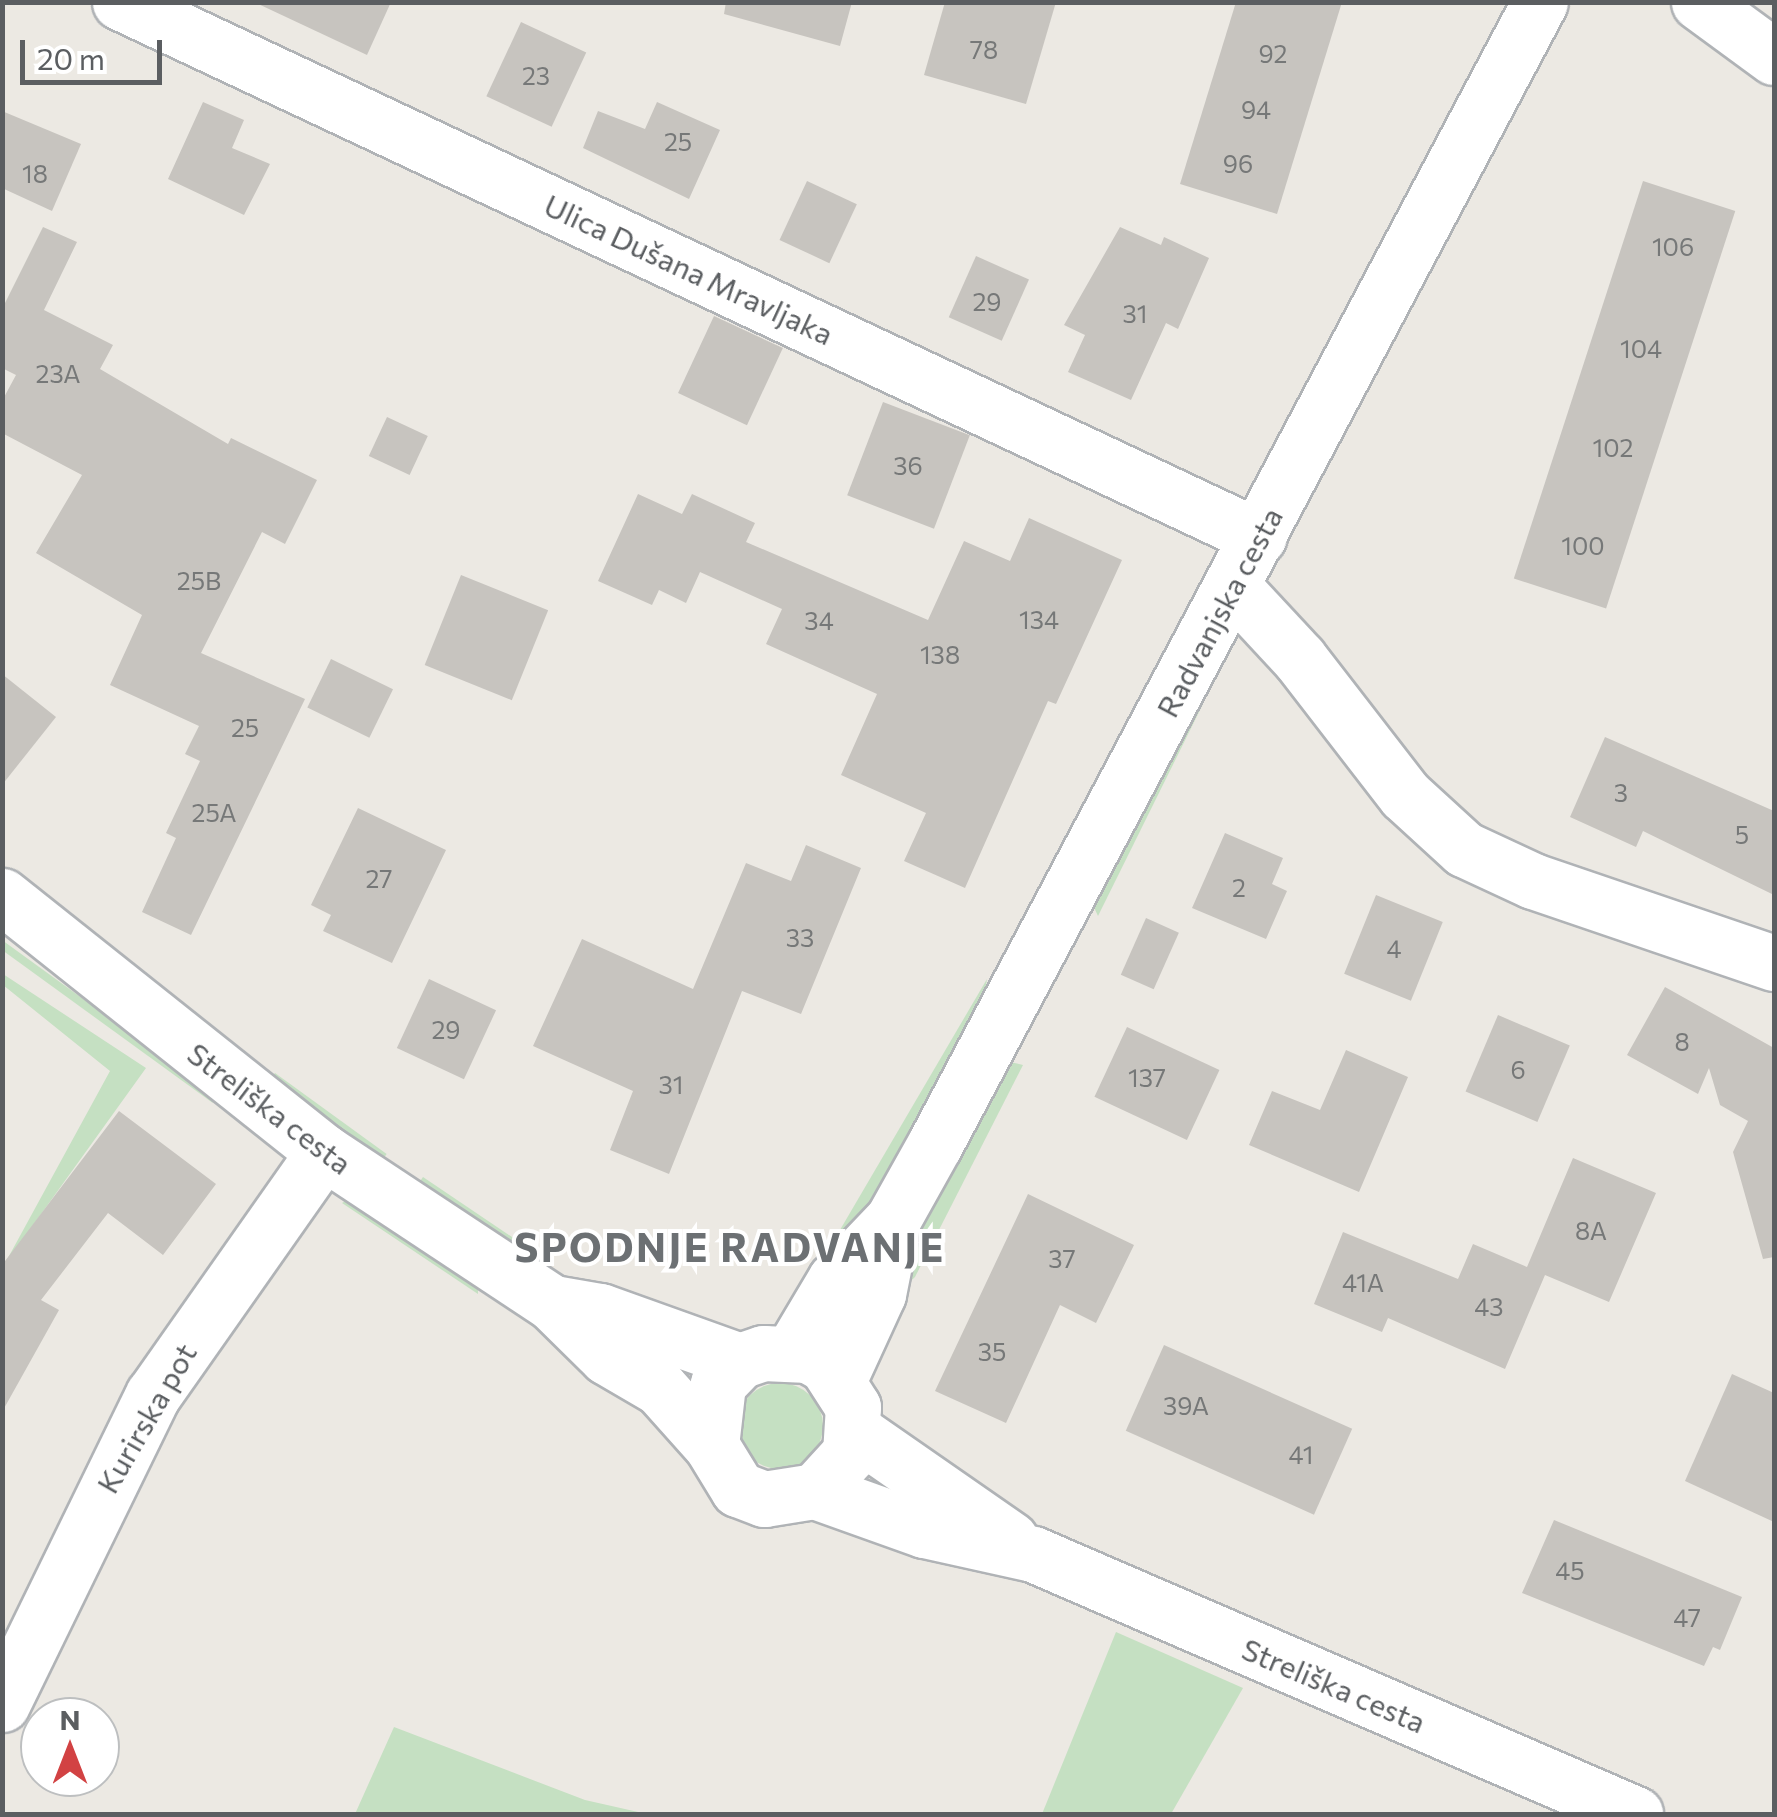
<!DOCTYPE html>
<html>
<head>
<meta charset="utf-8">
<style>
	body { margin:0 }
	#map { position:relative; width:1777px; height:1817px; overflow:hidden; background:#ece9e3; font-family:Commissioner,sans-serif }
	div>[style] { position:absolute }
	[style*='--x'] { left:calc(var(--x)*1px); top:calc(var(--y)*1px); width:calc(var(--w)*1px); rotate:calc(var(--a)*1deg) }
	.green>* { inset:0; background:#c5e0c2; transform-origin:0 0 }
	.round { border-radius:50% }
	.building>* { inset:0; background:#c7c4bf; transform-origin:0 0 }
	.roads { filter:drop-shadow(2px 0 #b0b3b6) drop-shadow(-2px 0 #b0b3b6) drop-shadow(0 2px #b0b3b6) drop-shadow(0 -2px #b0b3b6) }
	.minor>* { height:55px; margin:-27.5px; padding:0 27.5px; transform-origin:27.5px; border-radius:27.5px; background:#fff }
	.tertiary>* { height:55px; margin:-27.5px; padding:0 27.5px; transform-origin:27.5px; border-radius:27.5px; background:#fff }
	span { translate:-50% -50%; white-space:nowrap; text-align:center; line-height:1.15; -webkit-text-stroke:8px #fff; paint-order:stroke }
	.number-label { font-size:25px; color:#767878 }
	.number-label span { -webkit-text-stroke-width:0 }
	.street-label { font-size:30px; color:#5b5e61 }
	.district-label { font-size:40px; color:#6c7073; font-weight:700; letter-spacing:2.5px }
	.frame { position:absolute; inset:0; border:5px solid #5b5e61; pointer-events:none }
	.north { position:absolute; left:20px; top:1697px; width:100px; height:100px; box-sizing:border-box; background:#fff; border:2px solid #bdbfc0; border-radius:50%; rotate:0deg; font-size:28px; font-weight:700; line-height:40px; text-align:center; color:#5b5e61 }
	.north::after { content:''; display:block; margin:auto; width:35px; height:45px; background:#d24243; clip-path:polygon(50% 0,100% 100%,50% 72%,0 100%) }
	.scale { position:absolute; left:20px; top:40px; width:142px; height:45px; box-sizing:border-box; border:5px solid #5b5e61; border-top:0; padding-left:12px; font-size:30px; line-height:35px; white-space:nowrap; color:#5b5e61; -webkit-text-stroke:8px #fff; paint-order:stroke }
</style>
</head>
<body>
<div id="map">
	<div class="green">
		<div style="clip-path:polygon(1199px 701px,1203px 704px,1098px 916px,1091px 901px)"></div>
		<div style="left:2px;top:940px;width:266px;height:8px;rotate:36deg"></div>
		<div style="clip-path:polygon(3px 974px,146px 1068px,3px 1267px,110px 1071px,3px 985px)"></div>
		<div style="clip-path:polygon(987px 979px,982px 1011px,857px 1226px,830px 1247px)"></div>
		<div style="clip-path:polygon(1006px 1061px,1023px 1065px,915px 1277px,903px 1288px,910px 1252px)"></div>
		<div style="left:275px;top:1073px;width:138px;height:12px;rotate:36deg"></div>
		<div style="left:423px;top:1177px;width:111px;height:11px;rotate:34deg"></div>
		<div style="clip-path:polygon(347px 1200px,478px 1282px,478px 1294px,342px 1203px)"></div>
		<div class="round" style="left:737px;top:1383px;width:86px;height:86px"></div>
		<div style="clip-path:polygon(1116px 1632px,1243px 1688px,1171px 1814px,1042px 1814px)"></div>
		<div style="clip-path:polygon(394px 1727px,585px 1800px,647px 1814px,355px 1814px)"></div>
	</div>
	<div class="building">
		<div style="clip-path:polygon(254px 2px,391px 2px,367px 55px)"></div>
		<div style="clip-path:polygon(726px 2px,852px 2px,840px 46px,724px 14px)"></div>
		<div style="clip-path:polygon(945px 2px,1056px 2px,1026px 104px,924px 75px)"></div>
		<div style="clip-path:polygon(1236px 2px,1342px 2px,1277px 214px,1180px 184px)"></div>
		<div style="left:521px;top:22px;width:72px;height:82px;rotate:25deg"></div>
		<div style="clip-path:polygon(203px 102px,244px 120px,232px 148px,270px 164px,244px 215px,168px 179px)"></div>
		<div style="clip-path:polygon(657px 102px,720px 130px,689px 199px,583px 148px,598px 111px,645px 129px)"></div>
		<div style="clip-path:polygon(2px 111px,81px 144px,52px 211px,2px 188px)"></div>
		<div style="left:807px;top:181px;width:55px;height:65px;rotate:25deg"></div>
		<div style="left:1643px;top:181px;width:97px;height:418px;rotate:18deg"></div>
		<div style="clip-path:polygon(43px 227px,77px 242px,44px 310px,113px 345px,100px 369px,228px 444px,231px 438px,317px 480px,285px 544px,262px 532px,201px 653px,305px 699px,191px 935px,142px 912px,176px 838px,166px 833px,200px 761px,185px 754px,199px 726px,110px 685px,142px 615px,36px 553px,82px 475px,2px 433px,2px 401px,16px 375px,2px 368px,2px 309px)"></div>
		<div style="clip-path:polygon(1120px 227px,1161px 245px,1164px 237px,1209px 258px,1178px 329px,1166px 323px,1131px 400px,1068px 372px,1085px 335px,1064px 325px)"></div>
		<div style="left:976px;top:256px;width:58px;height:67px;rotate:24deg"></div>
		<div style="left:714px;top:316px;width:76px;height:85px;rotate:25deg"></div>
		<div style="left:883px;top:402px;width:93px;height:100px;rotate:21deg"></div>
		<div style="left:387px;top:417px;width:45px;height:43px;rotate:25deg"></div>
		<div style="clip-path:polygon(638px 494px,682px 514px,692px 494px,755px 523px,746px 542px,928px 620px,964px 541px,1010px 561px,1029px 518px,1122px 560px,1056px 704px,1048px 701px,965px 888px,904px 861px,926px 813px,841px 775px,877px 694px,766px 644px,782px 609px,700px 572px,686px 603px,659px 590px,652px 605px,598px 581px)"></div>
		<div style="left:461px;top:575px;width:94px;height:97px;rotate:22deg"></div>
		<div style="left:331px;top:659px;width:69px;height:54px;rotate:26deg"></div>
		<div style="clip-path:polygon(2px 674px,56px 717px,2px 785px)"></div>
		<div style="clip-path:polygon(1605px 737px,1774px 811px,1774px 895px,1643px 831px,1636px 847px,1570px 817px)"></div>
		<div style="clip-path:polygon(358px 808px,446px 850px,392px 963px,323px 931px,331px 915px,311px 905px)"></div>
		<div style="clip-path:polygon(1225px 833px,1283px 858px,1272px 884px,1287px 891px,1266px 939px,1192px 908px)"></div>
		<div style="clip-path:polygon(806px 845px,861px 868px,801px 1014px,742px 991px,669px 1174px,610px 1150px,633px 1091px,533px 1046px,582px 939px,693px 989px,746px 863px,791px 881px)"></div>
		<div style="left:1376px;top:895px;width:72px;height:85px;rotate:22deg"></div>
		<div style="left:1146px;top:918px;width:36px;height:62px;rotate:24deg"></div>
		<div style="left:429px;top:979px;width:74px;height:76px;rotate:25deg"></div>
		<div style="clip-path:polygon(1665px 987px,1774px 1048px,1774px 1257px,1763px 1259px,1733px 1152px,1748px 1121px,1720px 1105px,1709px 1068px,1698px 1094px,1627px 1055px)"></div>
		<div style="left:1498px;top:1015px;width:78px;height:83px;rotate:23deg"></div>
		<div style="left:1127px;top:1027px;width:102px;height:77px;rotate:25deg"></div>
		<div style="clip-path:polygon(1346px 1050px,1408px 1077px,1359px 1192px,1249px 1145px,1272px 1091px,1320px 1110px)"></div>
		<div style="clip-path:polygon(119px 1111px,216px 1184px,163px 1255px,108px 1213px,41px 1300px,59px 1310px,2px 1412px,2px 1265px)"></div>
		<div style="clip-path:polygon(1573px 1158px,1656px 1193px,1609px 1302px,1545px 1275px,1505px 1369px,1388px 1318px,1382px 1332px,1314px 1304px,1343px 1232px,1458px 1279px,1473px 1244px,1527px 1267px)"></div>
		<div style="clip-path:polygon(1028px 1194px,1134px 1245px,1096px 1323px,1060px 1305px,1006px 1423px,935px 1391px)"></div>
		<div style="left:1164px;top:1345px;width:206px;height:94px;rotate:24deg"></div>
		<div style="clip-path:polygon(1732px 1374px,1774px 1393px,1774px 1522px,1685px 1481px)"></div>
		<div style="clip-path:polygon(1554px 1520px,1742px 1597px,1720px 1650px,1713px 1647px,1704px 1666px,1522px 1593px)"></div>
	</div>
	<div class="roads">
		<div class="minor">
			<div style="--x:120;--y:2;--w:1258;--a:25.16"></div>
			<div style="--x:1699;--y:2;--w:93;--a:36.3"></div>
			<div style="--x:1233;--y:587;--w:97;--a:47.1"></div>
			<div style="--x:1299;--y:658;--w:173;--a:52.3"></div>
			<div style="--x:1405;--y:795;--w:80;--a:42.5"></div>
			<div style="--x:1464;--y:849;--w:76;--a:24.9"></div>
			<div style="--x:1533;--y:881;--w:255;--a:18.8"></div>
			<div style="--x:2;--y:1704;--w:344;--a:-64"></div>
			<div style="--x:153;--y:1395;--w:297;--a:-54.9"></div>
		</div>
		<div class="tertiary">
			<div style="--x:2;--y:896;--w:411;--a:38.5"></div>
			<div style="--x:324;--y:1152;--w:272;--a:33.5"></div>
			<div style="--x:551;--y:1302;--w:78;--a:44.5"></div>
			<div style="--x:607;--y:1357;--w:61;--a:30.3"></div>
			<div style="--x:660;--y:1388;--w:76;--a:48.2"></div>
			<div style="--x:711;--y:1445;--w:52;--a:58.5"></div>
			<div style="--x:738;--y:1489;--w:28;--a:21"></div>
			<div style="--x:764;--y:1499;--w:52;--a:-8.9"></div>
			<div style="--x:815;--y:1491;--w:52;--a:-47.4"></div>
			<div style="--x:850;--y:1453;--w:46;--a:-86.3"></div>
			<div style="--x:853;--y:1407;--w:50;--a:-122.7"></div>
			<div style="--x:826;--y:1365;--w:21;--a:-151"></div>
			<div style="--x:808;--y:1355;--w:45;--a:-177.5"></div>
			<div style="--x:763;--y:1353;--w:24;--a:161"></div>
			<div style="--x:740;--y:1361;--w:32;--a:134"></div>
			<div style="--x:718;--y:1384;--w:61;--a:96.5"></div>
			<div style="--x:554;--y:1303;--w:47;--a:9.9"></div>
			<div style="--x:600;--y:1311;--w:149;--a:19.7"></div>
			<div style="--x:792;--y:1352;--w:84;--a:-59.2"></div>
			<div style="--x:835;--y:1280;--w:84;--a:-46.4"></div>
			<div style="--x:893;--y:1219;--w:86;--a:-60.8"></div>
			<div style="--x:935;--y:1144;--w:1292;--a:-62.09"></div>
			<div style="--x:839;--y:1379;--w:94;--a:-65.4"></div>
			<div style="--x:878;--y:1294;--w:76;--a:-78.7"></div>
			<div style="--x:856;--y:1432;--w:188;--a:34.8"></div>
			<div style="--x:815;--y:1491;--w:116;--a:19.7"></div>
			<div style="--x:924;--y:1530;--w:112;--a:12.4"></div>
			<div style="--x:1033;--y:1554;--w:656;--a:23.36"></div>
		</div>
	</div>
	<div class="number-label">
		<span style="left:984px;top:49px">78</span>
		<span style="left:1273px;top:53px">92</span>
		<span style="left:536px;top:75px">23</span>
		<span style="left:1256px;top:109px">94</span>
		<span style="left:678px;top:141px">25</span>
		<span style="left:1238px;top:163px">96</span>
		<span style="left:35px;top:173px">18</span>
		<span style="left:1673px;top:246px">106</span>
		<span style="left:987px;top:301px">29</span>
		<span style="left:1135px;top:313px">31</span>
		<span style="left:1641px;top:348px">104</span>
		<span style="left:58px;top:373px">23A</span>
		<span style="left:1613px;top:447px">102</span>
		<span style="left:908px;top:465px">36</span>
		<span style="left:1583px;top:545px">100</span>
		<span style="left:199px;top:580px">25B</span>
		<span style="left:1039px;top:619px">134</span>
		<span style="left:819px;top:620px">34</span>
		<span style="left:940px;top:654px">138</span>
		<span style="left:245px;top:727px">25</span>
		<span style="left:1621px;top:792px">3</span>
		<span style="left:214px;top:812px">25A</span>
		<span style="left:1742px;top:834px">5</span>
		<span style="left:379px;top:878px">27</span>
		<span style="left:1239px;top:887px">2</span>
		<span style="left:800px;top:937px">33</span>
		<span style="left:1394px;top:948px">4</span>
		<span style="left:446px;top:1029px">29</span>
		<span style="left:1682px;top:1041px">8</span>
		<span style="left:1518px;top:1069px">6</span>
		<span style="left:1147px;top:1077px">137</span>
		<span style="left:671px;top:1084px">31</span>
		<span style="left:1591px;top:1230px">8A</span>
		<span style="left:1062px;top:1258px">37</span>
		<span style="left:1363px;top:1282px">41A</span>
		<span style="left:1489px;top:1306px">43</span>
		<span style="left:992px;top:1351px">35</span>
		<span style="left:1186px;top:1405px">39A</span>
		<span style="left:1301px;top:1454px">41</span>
		<span style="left:1570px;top:1570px">45</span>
		<span style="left:1687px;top:1617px">47</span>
	</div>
	<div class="street-label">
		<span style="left:689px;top:269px;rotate:25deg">Ulica Dušana Mravljaka</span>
		<span style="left:1219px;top:612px;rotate:-62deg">Radvanjska cesta</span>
		<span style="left:270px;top:1108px;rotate:37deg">Streliška cesta</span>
		<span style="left:146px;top:1418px;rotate:-60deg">Kurirska pot</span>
		<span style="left:1334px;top:1685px;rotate:23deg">Streliška cesta</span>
	</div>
	<div class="district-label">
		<span style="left:730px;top:1246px">SPODNJE RADVANJE</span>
	</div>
	<div class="frame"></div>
	<div class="north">N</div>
	<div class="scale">20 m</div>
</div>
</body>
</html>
